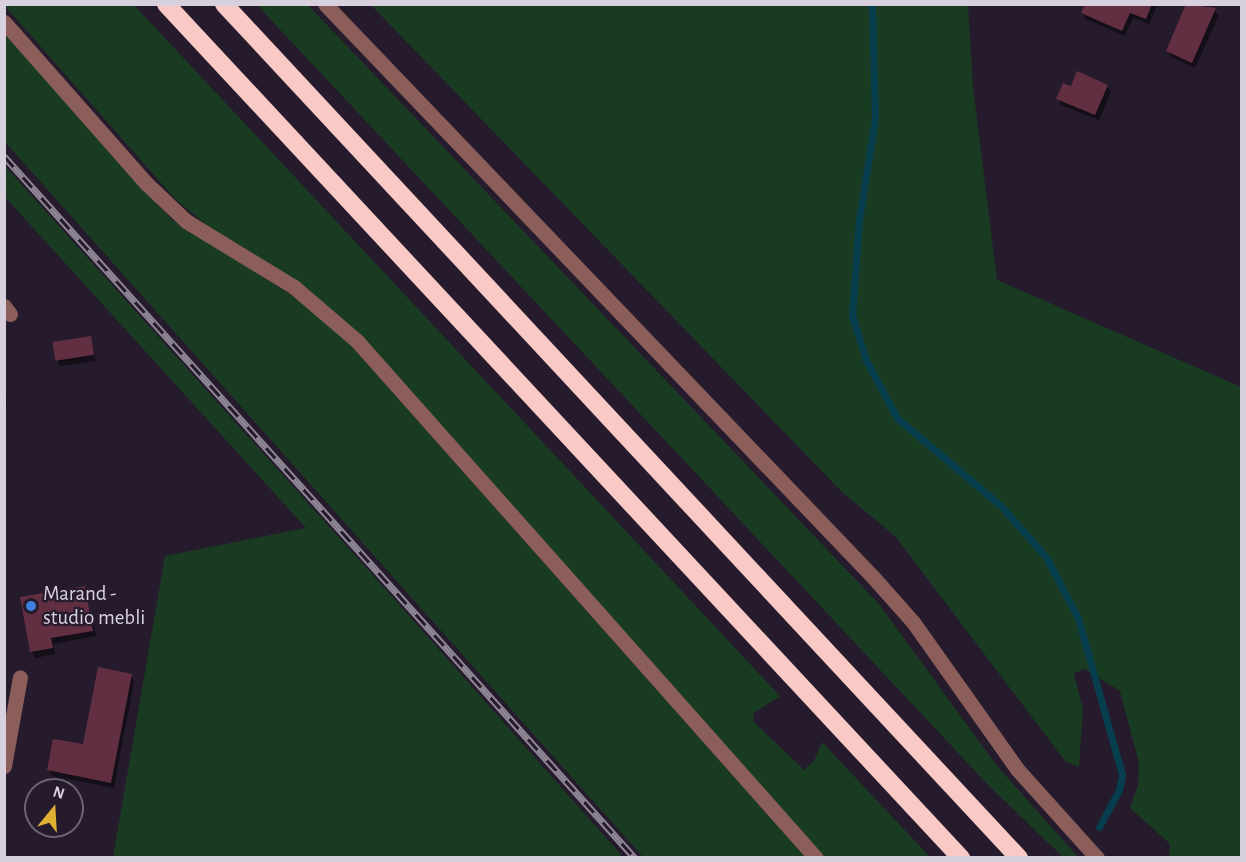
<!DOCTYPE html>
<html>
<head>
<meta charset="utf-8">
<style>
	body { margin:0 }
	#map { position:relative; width:1246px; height:862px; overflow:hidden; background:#261b2d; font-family:"Alegreya Sans",sans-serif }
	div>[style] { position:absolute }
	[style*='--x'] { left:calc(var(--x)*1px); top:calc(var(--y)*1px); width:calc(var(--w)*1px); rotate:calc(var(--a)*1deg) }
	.green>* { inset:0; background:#193b22 }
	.shadow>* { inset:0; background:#0007 }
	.stream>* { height:7px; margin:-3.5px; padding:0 3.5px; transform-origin:3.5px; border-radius:3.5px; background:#073e4e }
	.building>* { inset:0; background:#612f41; transform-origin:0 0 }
	.minor>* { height:15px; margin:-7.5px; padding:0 7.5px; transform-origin:7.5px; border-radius:7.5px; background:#8b5e5a }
	.highway>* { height:18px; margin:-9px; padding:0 9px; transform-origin:9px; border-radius:9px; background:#f8c9c5 }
	.rail>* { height:7px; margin-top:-3.5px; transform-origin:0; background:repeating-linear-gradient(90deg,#261b2d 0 14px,#908796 0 28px); box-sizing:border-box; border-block:2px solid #908796 }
	.dots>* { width:16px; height:16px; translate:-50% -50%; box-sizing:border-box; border:3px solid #261b2d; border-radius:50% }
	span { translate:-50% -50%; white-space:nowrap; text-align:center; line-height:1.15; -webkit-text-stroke:4.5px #261b2d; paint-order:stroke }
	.poi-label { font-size:21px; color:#d8d1dd }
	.left { translate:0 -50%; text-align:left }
	.frame { position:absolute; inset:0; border:6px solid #d8d1dd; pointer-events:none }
	.north { position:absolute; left:24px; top:778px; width:60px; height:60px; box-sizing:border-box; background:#261b2d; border:2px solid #6d6473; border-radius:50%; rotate:18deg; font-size:16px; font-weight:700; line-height:24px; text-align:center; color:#d8d1dd }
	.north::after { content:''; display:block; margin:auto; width:21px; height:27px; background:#e0b034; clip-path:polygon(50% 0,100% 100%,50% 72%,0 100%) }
</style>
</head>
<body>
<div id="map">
	<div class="green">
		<div style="clip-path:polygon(4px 5px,134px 5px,780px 696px,754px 713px,753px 721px,804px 770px,814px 761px,822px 742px,930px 857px,825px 857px,358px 332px,302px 286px,214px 231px,176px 200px)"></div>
		<div style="clip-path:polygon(257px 5px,308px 5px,879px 604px,997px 766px,1078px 857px,1063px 857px,990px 787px)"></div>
		<div style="clip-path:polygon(371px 5px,968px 5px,973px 87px,997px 280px,1241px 387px,1241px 857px,1169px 857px,1170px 844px,1130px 808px,1138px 785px,1139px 763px,1120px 691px,1085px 669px,1074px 673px,1083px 710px,1079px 767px,1065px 761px,896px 537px,842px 492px)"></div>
		<div style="clip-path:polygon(4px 31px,171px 219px,290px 294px,339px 332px,805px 857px,643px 857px,5px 142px)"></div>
		<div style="clip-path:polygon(5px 166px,388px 592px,623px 857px,113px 857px,165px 556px,306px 528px,5px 197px)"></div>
	</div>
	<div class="shadow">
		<div style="clip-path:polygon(1086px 4px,1158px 4px,1149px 24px,1133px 18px,1125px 36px,1086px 19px,1082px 13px)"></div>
		<div style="clip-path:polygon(1188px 4px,1205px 4px,1219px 15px,1195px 68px,1171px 57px,1168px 51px)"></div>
		<div style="clip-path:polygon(1107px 86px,1111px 92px,1099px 120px,1061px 105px,1058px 99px,1071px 88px)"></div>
		<div style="clip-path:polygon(90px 337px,96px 361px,60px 366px,57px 360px)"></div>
		<div style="clip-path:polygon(4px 386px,7px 403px,4px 403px)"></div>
		<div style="clip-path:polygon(84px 587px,96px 636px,53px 644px,55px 654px,35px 658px,32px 652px)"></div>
		<div style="clip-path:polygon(131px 675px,134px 681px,114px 788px,52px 776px,49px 770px,84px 746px)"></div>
	</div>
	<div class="stream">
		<div style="--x:872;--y:4;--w:115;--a:88.5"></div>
		<div style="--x:875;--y:119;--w:102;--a:99"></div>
		<div style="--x:859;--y:220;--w:95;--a:94.2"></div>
		<div style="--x:852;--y:315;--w:47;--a:72.7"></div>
		<div style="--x:866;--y:360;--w:66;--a:61.9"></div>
		<div style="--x:897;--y:418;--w:136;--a:40.2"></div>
		<div style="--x:1001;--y:506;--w:68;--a:48.6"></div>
		<div style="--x:1046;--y:557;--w:69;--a:62.3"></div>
		<div style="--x:1078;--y:618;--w:163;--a:74.3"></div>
		<div style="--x:1122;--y:775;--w:15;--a:101"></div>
		<div style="--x:1119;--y:790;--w:42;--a:118.4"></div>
	</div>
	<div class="building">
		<div style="clip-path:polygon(1085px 4px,1152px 4px,1146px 19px,1130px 13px,1122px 31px,1081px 13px)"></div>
		<div style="clip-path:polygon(1186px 4px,1216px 8px,1192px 63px,1166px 51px)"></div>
		<div style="clip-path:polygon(1077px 71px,1108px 85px,1095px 115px,1056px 99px,1063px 83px,1071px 86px)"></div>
		<div style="left:91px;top:336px;width:19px;height:39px;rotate:81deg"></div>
		<div style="clip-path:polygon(85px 586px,93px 631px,51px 638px,53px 648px,30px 652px,20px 597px)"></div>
		<div style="clip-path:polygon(98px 667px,132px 674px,111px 783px,47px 770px,53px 739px,83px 744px)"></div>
	</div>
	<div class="minor">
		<div style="--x:325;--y:4;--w:793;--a:46.28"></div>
		<div style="--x:873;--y:577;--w:60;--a:48.4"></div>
		<div style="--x:913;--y:622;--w:180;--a:54.7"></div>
		<div style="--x:1017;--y:769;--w:120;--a:48"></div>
		<div style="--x:4;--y:22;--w:216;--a:48.6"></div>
		<div style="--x:147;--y:184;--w:54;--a:43.5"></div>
		<div style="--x:186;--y:221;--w:127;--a:31.4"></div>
		<div style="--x:294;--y:287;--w:83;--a:40.6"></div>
		<div style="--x:357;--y:341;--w:691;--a:48.4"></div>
		<div style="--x:4;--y:306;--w:10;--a:53"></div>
		<div style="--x:4;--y:766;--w:90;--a:-79.8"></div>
	</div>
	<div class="highway">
		<div style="--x:166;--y:4;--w:1167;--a:47.05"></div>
		<div style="--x:224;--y:4;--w:1167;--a:47.05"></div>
	</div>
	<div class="rail">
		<div style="--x:4;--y:156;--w:944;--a:48.05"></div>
	</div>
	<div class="dots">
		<div style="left:31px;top:606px;background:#3f7fe0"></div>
	</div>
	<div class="poi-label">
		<span class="left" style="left:43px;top:606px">Marand -<br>studio mebli</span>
	</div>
	<div class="frame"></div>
	<div class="north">N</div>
</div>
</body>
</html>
